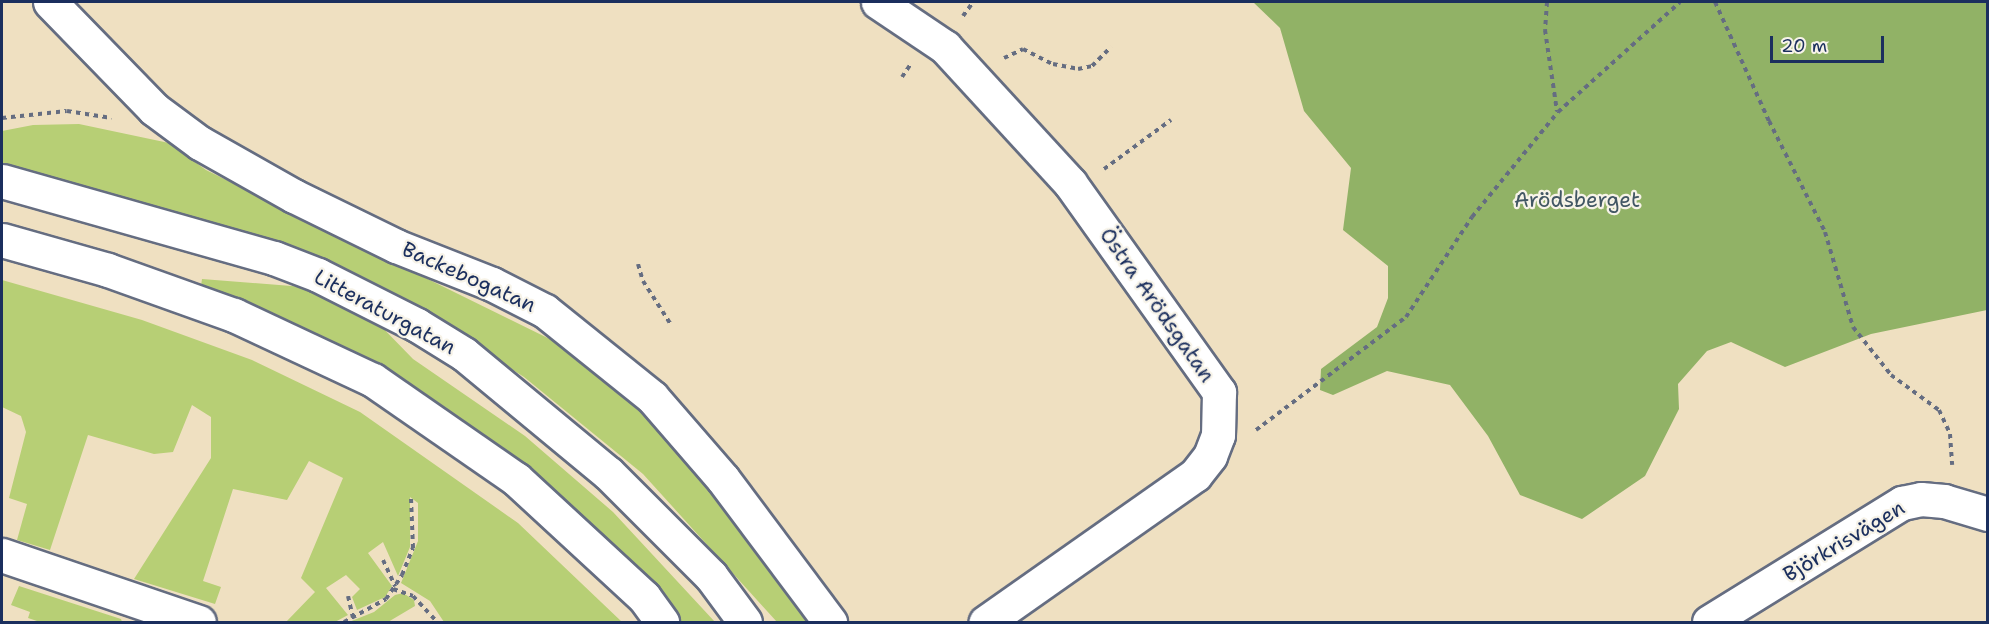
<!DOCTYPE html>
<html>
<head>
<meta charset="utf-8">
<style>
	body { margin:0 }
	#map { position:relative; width:1989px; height:624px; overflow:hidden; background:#efe0c1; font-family:"Shantell Sans",sans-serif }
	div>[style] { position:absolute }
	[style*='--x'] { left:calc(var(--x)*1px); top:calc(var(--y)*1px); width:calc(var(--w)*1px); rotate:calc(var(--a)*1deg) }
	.green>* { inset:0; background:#b7cf75 }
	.forest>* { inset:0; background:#91b266 }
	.path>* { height:4px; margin-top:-2px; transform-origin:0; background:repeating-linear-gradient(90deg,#656d81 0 4.5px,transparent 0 9px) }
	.roads { filter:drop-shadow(2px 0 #656d81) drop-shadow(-2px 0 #656d81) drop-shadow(0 2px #656d81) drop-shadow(0 -2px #656d81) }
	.street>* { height:33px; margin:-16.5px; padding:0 16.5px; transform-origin:16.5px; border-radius:16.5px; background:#fff }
	.secondary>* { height:33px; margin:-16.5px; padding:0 16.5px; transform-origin:16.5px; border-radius:16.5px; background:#fff }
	span { translate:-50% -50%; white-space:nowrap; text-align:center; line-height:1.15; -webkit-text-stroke:4.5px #f7f3e8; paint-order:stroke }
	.park-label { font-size:21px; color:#425764 }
	.street-label { font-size:21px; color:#1b2f5e }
	.frame { position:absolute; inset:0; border:3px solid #1b2f5e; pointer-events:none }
	.scale { position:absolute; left:1770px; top:36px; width:114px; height:27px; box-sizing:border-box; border:3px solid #1b2f5e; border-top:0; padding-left:8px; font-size:18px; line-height:21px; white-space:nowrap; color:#1b2f5e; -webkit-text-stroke:4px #f7f3e8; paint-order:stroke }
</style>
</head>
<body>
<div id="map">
	<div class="green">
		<div style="clip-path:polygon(79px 124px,169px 143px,206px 170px,568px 348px,622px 390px,686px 453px,812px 622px,777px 622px,643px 474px,524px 377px,405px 300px,327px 261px,2px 166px,2px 131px,33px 125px)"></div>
		<div style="clip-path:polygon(202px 279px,304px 287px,330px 295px,377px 322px,413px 359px,525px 436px,613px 512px,715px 622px,680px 622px,595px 532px,201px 286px)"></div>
		<div style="clip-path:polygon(2px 280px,142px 320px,252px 360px,360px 412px,518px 523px,622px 622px,444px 622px,430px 601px,401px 583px,418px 541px,418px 503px,410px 497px,410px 547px,398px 576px,383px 542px,368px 553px,392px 586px,385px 597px,357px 610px,352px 597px,360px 589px,346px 575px,326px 588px,348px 615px,335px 622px,286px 622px,315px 592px,301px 578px,343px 478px,309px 461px,287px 500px,233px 489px,203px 581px,221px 587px,215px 604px,134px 579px,211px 458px,211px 417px,192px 405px,173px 452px,154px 454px,88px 435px,50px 550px,17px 540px,27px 504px,9px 498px,26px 432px,21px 416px,2px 407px)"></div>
		<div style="clip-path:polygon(19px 586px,121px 619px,122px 622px,40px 622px,28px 618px,30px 612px,11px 605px)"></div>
		<div style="clip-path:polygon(403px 593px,414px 600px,415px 606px,388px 622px,349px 622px,374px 612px,395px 595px)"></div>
	</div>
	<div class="forest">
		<div style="clip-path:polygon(1253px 2px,1987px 2px,1987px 310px,1871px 334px,1785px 367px,1731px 342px,1707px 351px,1678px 384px,1679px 409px,1645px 476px,1582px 519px,1520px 495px,1488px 436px,1450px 385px,1387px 371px,1333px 395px,1320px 390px,1321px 369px,1377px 327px,1388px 298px,1388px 266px,1343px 230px,1351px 168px,1304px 111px,1280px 28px)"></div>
	</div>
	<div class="path">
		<div style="--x:1547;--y:2;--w:28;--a:94"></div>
		<div style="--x:1545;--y:30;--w:82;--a:81.6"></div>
		<div style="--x:1715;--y:2;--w:131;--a:65.6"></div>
		<div style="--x:1769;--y:121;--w:124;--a:63.2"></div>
		<div style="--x:1825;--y:232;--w:99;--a:73.6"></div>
		<div style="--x:1853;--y:327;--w:61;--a:51.6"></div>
		<div style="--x:1891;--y:375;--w:59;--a:36.1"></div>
		<div style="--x:1939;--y:410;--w:26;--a:65"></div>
		<div style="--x:1950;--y:434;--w:31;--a:86"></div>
		<div style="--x:963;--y:16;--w:17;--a:-54"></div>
		<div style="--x:1004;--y:58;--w:21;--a:-25"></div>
		<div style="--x:1023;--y:49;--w:34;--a:27"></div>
		<div style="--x:1053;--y:64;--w:25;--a:11"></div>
		<div style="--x:1078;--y:69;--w:14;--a:-12"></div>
		<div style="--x:1092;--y:66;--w:27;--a:-45"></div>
		<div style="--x:902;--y:77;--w:14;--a:-56"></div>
		<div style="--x:2;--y:118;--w:65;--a:-6.1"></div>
		<div style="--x:67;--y:111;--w:45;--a:9"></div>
		<div style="--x:1104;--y:169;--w:83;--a:-36.2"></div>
		<div style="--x:638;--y:264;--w:18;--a:74"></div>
		<div style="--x:643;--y:281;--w:50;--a:57.3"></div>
		<div style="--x:1256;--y:430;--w:188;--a:-37"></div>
		<div style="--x:1406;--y:317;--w:120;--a:-56.6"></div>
		<div style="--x:1472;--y:217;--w:136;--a:-50.7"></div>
		<div style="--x:1558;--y:112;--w:164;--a:-42"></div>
		<div style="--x:383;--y:560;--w:29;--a:65"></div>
		<div style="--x:393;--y:589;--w:21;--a:19"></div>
		<div style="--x:413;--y:596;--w:35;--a:47"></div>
		<div style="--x:348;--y:596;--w:22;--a:77"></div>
		<div style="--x:344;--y:622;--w:48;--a:-28.7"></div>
		<div style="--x:386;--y:599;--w:29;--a:-56"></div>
		<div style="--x:402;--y:575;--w:29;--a:-68"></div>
		<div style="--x:413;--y:548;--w:49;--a:-92.3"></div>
	</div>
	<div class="roads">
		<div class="street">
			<div style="--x:50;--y:2;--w:149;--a:45.8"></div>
			<div style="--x:154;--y:109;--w:57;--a:36.5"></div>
			<div style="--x:200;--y:143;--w:108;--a:29.4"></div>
			<div style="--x:294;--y:196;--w:114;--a:26.1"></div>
			<div style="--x:396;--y:246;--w:103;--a:21.6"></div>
			<div style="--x:492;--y:284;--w:59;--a:27"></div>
			<div style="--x:545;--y:311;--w:137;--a:38.8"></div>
			<div style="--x:652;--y:397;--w:108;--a:49.1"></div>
			<div style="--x:723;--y:479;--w:179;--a:53.2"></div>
			<div style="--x:878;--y:2;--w:81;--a:33.9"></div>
			<div style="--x:945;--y:47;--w:185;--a:47.4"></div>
			<div style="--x:1070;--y:183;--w:257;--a:54.5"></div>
			<div style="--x:1219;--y:392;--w:43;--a:91.3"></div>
			<div style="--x:1218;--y:435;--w:22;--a:111"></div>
			<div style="--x:1210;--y:456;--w:24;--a:128"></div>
			<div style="--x:1195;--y:475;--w:256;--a:144.9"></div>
			<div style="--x:2;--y:555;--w:208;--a:18.8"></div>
			<div style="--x:1709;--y:622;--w:227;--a:-31.7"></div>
			<div style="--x:1902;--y:503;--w:19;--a:-12"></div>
			<div style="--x:1921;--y:499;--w:23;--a:5"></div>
			<div style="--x:1944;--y:501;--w:46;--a:16.5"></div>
		</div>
		<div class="secondary">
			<div style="--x:2;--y:181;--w:283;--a:15.8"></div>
			<div style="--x:274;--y:258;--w:47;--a:21.1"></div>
			<div style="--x:318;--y:275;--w:111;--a:26.8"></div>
			<div style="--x:417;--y:325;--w:55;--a:31.7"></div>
			<div style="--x:464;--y:354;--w:187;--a:39.6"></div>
			<div style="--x:608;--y:473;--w:146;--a:45"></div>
			<div style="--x:711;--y:576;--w:57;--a:53.5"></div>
			<div style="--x:2;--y:240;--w:110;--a:15.8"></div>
			<div style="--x:108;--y:270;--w:134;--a:19.7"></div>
			<div style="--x:234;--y:315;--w:153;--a:25.1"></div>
			<div style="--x:373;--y:380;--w:174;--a:34.7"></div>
			<div style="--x:516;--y:479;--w:174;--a:42.7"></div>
			<div style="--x:644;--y:597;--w:31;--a:54"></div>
		</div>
	</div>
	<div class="park-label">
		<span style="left:1577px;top:200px">Arödsberget</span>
	</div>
	<div class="street-label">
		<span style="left:469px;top:277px;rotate:24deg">Backebogatan</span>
		<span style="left:1157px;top:305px;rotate:55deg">Östra Arödsgatan</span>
		<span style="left:385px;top:312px;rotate:28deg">Litteraturgatan</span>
		<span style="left:1844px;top:541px;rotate:-31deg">Björkrisvägen</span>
	</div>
	<div class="frame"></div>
	<div class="scale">20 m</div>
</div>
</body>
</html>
